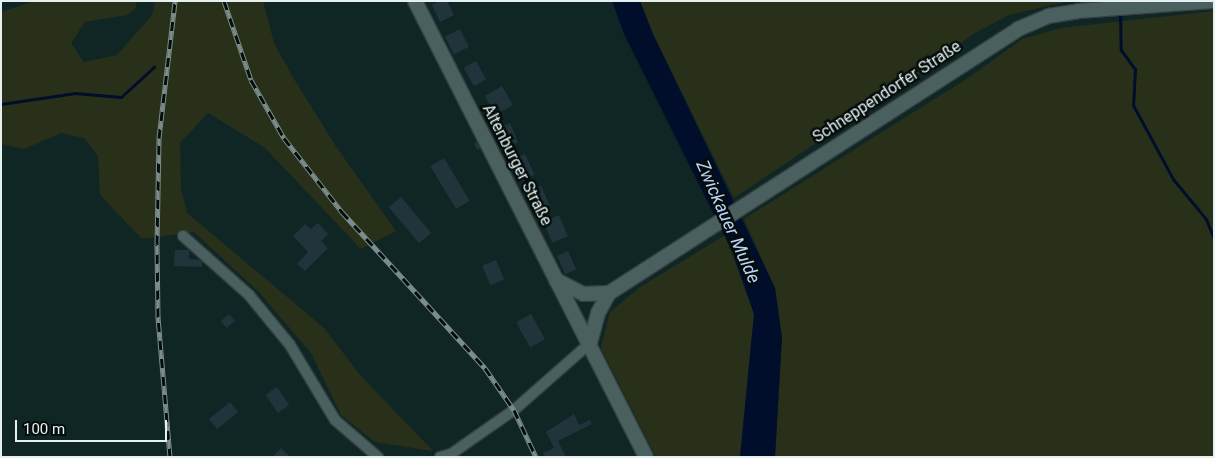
<!DOCTYPE html>
<html>
<head>
<meta charset="utf-8">
<style>
	body { margin:0 }
	#map { position:relative; width:1215px; height:458px; overflow:hidden; background:#102625; font-family:Roboto,sans-serif }
	div>[style] { position:absolute }
	[style*='--x'] { left:calc(var(--x)*1px); top:calc(var(--y)*1px); width:calc(var(--w)*1px); rotate:calc(var(--a)*1deg) }
	.green>* { inset:0; background:#293019 }
	.water>* { inset:0; background:#010e2b }
	.stream>* { height:3px; margin:-1.5px; padding:0 1.5px; transform-origin:1.5px; border-radius:1.5px; background:#010e2b }
	.building>* { inset:0; background:#21333b; transform-origin:0 0 }
	.roads { filter:drop-shadow(1px 0 #324140) drop-shadow(-1px 0 #324140) drop-shadow(0 1px #324140) drop-shadow(0 -1px #324140) }
	.street>* { height:10px; margin:-5px; padding:0 5px; transform-origin:5px; border-radius:5px; background:#4a605f }
	.secondary>* { height:14px; margin:-7px; padding:0 7px; transform-origin:7px; border-radius:7px; background:#4a605f }
	.rail>* { height:5px; margin-top:-2.5px; transform-origin:0; background:repeating-linear-gradient(90deg,#050d0c 0 9px,#7a8c8b 0 18px); box-sizing:border-box; border-block:1px solid #7a8c8b }
	span { translate:-50% -50%; white-space:nowrap; text-align:center; line-height:1.15; -webkit-text-stroke:5px #050d0c; paint-order:stroke }
	.street-label { font-size:16px; color:#e4f1f0 }
	.water-label { font-size:18px; color:#bdd4f7; font-style:italic }
	.frame { position:absolute; inset:0; border:2px solid #e4f1f0; pointer-events:none }
	.scale { position:absolute; left:15px; top:420px; width:152px; height:22px; box-sizing:border-box; border:2px solid #e4f1f0; border-top:0; padding-left:6px; font-size:15px; line-height:18px; white-space:nowrap; color:#e4f1f0; -webkit-text-stroke:4px #050d0c; paint-order:stroke }
</style>
</head>
<body>
<div id="map">
	<div class="green">
		<div style="clip-path:polygon(35px 1px,137px 1px,135px 9px,127px 15px,85px 22px,71px 43px,84px 62px,117px 55px,152px 15px,155px 1px,263px 1px,274px 43px,294px 79px,335px 145px,396px 231px,361px 249px,264px 147px,208px 113px,180px 143px,181px 189px,187px 213px,324px 328px,360px 375px,433px 451px,375px 442px,341px 415px,311px 353px,259px 292px,194px 232px,142px 239px,100px 195px,98px 156px,84px 138px,61px 133px,24px 149px,1px 144px,1px 12px)"></div>
		<div style="clip-path:polygon(640px 1px,1069px 1px,1009px 15px,973px 34px,939px 60px,734px 198px,653px 34px)"></div>
		<div style="clip-path:polygon(1214px 11px,1214px 457px,775px 457px,782px 337px,775px 288px,744px 219px,971px 76px,1022px 39px,1061px 28px)"></div>
		<div style="clip-path:polygon(725px 235px,754px 314px,740px 457px,656px 457px,601px 348px,610px 312px,639px 288px)"></div>
	</div>
	<div class="water">
		<div style="clip-path:polygon(612px 1px,640px 1px,653px 34px,775px 288px,782px 337px,775px 457px,740px 457px,754px 314px,733px 253px,624px 34px)"></div>
	</div>
	<div class="stream">
		<div style="--x:1120;--y:11;--w:39;--a:89"></div>
		<div style="--x:1121;--y:50;--w:24;--a:54"></div>
		<div style="--x:1135;--y:69;--w:36;--a:93"></div>
		<div style="--x:1133;--y:105;--w:84;--a:61.6"></div>
		<div style="--x:1173;--y:179;--w:52;--a:50.5"></div>
		<div style="--x:1206;--y:219;--w:22;--a:68"></div>
		<div style="--x:1;--y:104;--w:75;--a:-8.5"></div>
		<div style="--x:75;--y:93;--w:46;--a:5"></div>
		<div style="--x:121;--y:97;--w:45;--a:-42.3"></div>
	</div>
	<div class="building">
		<div style="clip-path:polygon(439px 1px,447px 1px,454px 15px,440px 22px,432px 5px)"></div>
		<div style="left:460px;top:29px;width:20px;height:17px;rotate:63deg"></div>
		<div style="left:476px;top:61px;width:21px;height:14px;rotate:61deg"></div>
		<div style="left:502px;top:86px;width:22px;height:20px;rotate:60deg"></div>
		<div style="left:510px;top:123px;width:21px;height:18px;rotate:67deg"></div>
		<div style="clip-path:polygon(478px 141px,482px 148px,477px 150px,474px 143px)"></div>
		<div style="left:525px;top:154px;width:23px;height:19px;rotate:65deg"></div>
		<div style="left:444px;top:158px;width:50px;height:16px;rotate:59deg"></div>
		<div style="left:541px;top:186px;width:21px;height:17px;rotate:65deg"></div>
		<div style="left:401px;top:197px;width:47px;height:16px;rotate:50deg"></div>
		<div style="left:559px;top:215px;width:23px;height:17px;rotate:67deg"></div>
		<div style="clip-path:polygon(318px 223px,328px 234px,321px 241px,328px 248px,305px 271px,297px 264px,308px 252px,293px 236px,305px 224px,311px 229px)"></div>
		<div style="clip-path:polygon(175px 250px,189px 250px,189px 259px,202px 260px,202px 267px,174px 266px)"></div>
		<div style="left:568px;top:251px;width:20px;height:12px;rotate:66deg"></div>
		<div style="left:496px;top:260px;width:21px;height:15px;rotate:67deg"></div>
		<div style="left:229px;top:314px;width:9px;height:11px;rotate:49deg"></div>
		<div style="left:531px;top:314px;width:29px;height:17px;rotate:61deg"></div>
		<div style="left:277px;top:387px;width:22px;height:14px;rotate:56deg"></div>
		<div style="left:230px;top:402px;width:13px;height:27px;rotate:51deg"></div>
		<div style="clip-path:polygon(574px 414px,579px 425px,590px 420px,592px 424px,558px 441px,566px 457px,545px 457px,543px 453px,554px 448px,546px 432px)"></div>
		<div style="clip-path:polygon(281px 448px,290px 457px,272px 457px)"></div>
	</div>
	<div class="roads">
		<div class="street">
			<div style="--x:183;--y:236;--w:89;--a:41.8"></div>
			<div style="--x:249;--y:295;--w:65;--a:50.6"></div>
			<div style="--x:290;--y:345;--w:87;--a:59"></div>
			<div style="--x:335;--y:420;--w:57;--a:40.7"></div>
			<div style="--x:440;--y:457;--w:11;--a:-15"></div>
			<div style="--x:451;--y:454;--w:77;--a:-34.9"></div>
			<div style="--x:514;--y:410;--w:101;--a:-41.4"></div>
		</div>
		<div class="secondary">
			<div style="--x:415;--y:1;--w:511;--a:63.13"></div>
			<div style="--x:556;--y:280;--w:30;--a:27"></div>
			<div style="--x:583;--y:294;--w:26;--a:-2"></div>
			<div style="--x:590;--y:343;--w:31;--a:-75"></div>
			<div style="--x:598;--y:313;--w:23;--a:-61"></div>
			<div style="--x:609;--y:293;--w:487;--a:-32.8"></div>
			<div style="--x:1018;--y:29;--w:33;--a:-23"></div>
			<div style="--x:1048;--y:16;--w:30;--a:-9"></div>
			<div style="--x:1078;--y:11;--w:135;--a:-4.2"></div>
		</div>
	</div>
	<div class="rail">
		<div style="--x:224;--y:1;--w:83;--a:71.1"></div>
		<div style="--x:251;--y:80;--w:67;--a:60.4"></div>
		<div style="--x:284;--y:138;--w:94;--a:51.9"></div>
		<div style="--x:342;--y:212;--w:212;--a:47.5"></div>
		<div style="--x:485;--y:368;--w:51;--a:55.4"></div>
		<div style="--x:514;--y:410;--w:52;--a:64.9"></div>
		<div style="--x:170;--y:457;--w:141;--a:-94.9"></div>
		<div style="--x:158;--y:317;--w:73;--a:-90.8"></div>
		<div style="--x:157;--y:244;--w:106;--a:-88.9"></div>
		<div style="--x:159;--y:138;--w:138;--a:-83.3"></div>
	</div>
	<div class="street-label">
		<span style="left:887px;top:92px;rotate:-33deg">Schneppendorfer Straße</span>
		<span style="left:517px;top:165px;rotate:63deg">Altenburger Straße</span>
	</div>
	<div class="water-label">
		<span style="left:728px;top:222px;rotate:66deg">Zwickauer Mulde</span>
	</div>
	<div class="frame"></div>
	<div class="scale">100 m</div>
</div>
</body>
</html>
